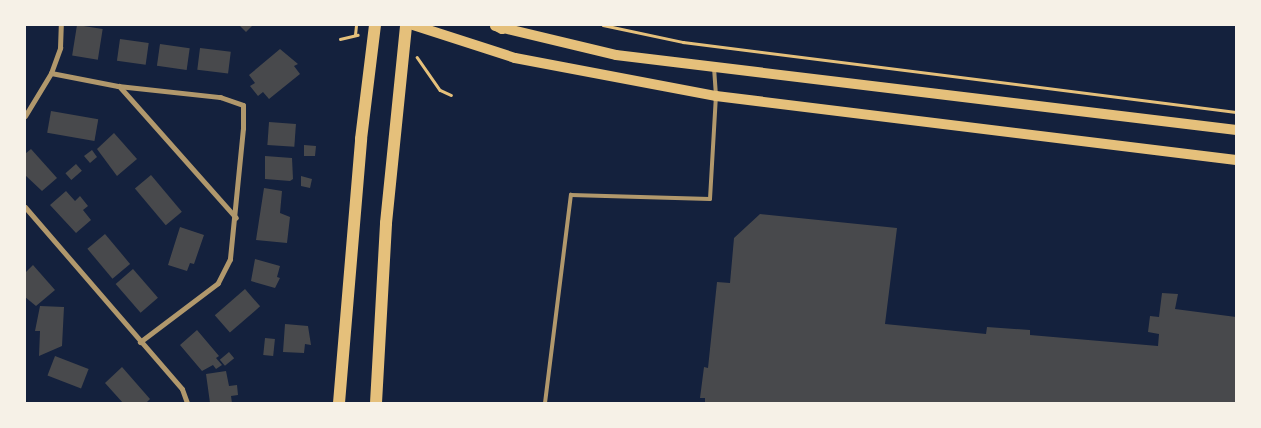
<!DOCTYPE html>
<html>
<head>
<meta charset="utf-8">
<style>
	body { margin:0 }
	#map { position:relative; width:1261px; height:428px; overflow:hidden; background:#14213d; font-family:Lato,sans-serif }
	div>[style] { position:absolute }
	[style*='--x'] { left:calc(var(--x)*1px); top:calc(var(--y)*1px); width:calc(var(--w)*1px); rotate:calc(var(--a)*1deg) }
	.building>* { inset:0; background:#48494c; transform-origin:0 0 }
	.path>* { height:2.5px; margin:-1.25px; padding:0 1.25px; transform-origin:1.25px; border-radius:1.25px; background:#e5c07b }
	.service>* { height:4px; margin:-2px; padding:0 2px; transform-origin:2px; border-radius:2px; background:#b1986c }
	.minor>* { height:5px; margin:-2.5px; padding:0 2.5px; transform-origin:2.5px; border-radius:2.5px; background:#b1986c }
	.secondary>* { height:10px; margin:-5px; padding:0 5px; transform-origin:5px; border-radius:5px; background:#e5c07b }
	.primary>* { height:12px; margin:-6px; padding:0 6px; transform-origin:6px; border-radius:6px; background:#e5c07b }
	span { translate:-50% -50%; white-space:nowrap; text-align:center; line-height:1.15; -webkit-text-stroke:4.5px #f6f1e7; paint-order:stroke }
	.frame { position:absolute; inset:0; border:26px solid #f6f1e7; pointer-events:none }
</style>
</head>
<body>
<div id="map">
	<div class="building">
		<div style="left:77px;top:25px;width:26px;height:31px;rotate:9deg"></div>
		<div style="clip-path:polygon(239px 25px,253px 25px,246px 32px)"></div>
		<div style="left:120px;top:39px;width:29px;height:22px;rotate:8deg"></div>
		<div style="left:160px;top:44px;width:30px;height:22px;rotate:8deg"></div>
		<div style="left:200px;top:48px;width:31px;height:22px;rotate:7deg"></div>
		<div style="clip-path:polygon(280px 49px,298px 64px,294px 66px,300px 74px,269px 99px,263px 92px,258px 96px,250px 86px,255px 83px,249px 75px)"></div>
		<div style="left:51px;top:111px;width:48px;height:22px;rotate:10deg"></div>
		<div style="left:269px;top:122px;width:27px;height:23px;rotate:4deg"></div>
		<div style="clip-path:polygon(114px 133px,137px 159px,117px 176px,97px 149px)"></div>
		<div style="clip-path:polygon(304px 145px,316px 146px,315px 156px,304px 156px)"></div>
		<div style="clip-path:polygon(31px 149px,57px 178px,42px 191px,25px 175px,25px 154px)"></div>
		<div style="clip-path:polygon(92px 150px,97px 157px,90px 163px,84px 156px)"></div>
		<div style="clip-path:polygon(265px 156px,292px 158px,293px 179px,290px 181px,265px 179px)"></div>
		<div style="left:76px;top:164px;width:9px;height:14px;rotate:49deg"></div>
		<div style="left:151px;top:175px;width:48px;height:21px;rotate:50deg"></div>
		<div style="clip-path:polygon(301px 176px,312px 179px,310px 188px,301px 186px)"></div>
		<div style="clip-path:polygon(264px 188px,282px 191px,280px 213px,290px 217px,287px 243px,256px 240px)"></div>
		<div style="clip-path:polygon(66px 191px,75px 201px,80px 196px,88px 206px,83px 210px,91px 220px,76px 233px,50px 205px)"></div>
		<div style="clip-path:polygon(760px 214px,897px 228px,885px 324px,986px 334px,987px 327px,1030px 330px,1030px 335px,1158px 346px,1159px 334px,1148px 332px,1150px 316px,1159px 317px,1162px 293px,1178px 294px,1175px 309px,1236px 317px,1236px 403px,705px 403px,705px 398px,700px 398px,704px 367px,708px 368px,717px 282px,730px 283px,734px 238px)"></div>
		<div style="clip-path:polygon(180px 227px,204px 235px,194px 264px,190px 263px,187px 271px,168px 265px)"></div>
		<div style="left:105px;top:234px;width:39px;height:23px;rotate:50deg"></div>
		<div style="clip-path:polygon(255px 259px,280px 266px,277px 277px,280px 278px,275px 288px,251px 281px)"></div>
		<div style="clip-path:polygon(33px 265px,55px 290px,36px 306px,25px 297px,25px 273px)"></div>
		<div style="left:133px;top:269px;width:38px;height:23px;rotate:49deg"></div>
		<div style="left:245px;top:289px;width:23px;height:40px;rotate:49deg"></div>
		<div style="clip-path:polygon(40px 306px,64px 307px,62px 346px,39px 356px,40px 331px,35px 331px)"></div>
		<div style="clip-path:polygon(285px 324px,308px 326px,311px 345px,305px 344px,304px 353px,283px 352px)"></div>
		<div style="clip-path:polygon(197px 330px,219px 356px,216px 358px,222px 365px,216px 369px,213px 365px,202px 371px,180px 345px)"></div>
		<div style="left:265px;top:338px;width:10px;height:17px;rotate:6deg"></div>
		<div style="left:229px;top:352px;width:8px;height:12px;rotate:50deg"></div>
		<div style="left:55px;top:356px;width:36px;height:21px;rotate:21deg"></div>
		<div style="clip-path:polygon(122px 367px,150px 399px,146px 403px,123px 403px,105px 383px)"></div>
		<div style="clip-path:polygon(226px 371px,229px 386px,237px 385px,238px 395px,231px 396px,232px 403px,210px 403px,206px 374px)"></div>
	</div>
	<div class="path">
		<div style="--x:603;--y:25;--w:82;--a:12"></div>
		<div style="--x:683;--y:42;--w:557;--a:7.21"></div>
		<div style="--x:355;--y:35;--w:10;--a:-84"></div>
		<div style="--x:340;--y:39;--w:18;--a:-13"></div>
		<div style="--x:417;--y:57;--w:40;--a:55.1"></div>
		<div style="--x:440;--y:90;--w:12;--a:24"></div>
	</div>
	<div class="service">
		<div style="--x:545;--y:403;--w:210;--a:-82.9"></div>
		<div style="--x:571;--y:195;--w:139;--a:1.6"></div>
		<div style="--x:710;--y:199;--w:103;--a:-86.7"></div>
		<div style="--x:716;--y:96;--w:28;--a:-94"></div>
	</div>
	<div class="minor">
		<div style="--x:51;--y:73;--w:68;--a:11"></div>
		<div style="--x:118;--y:86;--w:103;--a:6.2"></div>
		<div style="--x:220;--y:97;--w:24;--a:19"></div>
		<div style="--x:243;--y:105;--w:23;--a:90"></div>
		<div style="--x:243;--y:128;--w:132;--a:95.7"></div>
		<div style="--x:230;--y:259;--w:27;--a:117"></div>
		<div style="--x:218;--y:283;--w:98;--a:142.9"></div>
		<div style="--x:119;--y:86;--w:176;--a:48.4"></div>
		<div style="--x:25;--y:116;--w:50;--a:-58.8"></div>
		<div style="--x:51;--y:73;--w:27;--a:-70"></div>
		<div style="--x:60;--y:48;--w:23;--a:-88"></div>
		<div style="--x:25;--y:207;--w:240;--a:49.2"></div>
		<div style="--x:182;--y:389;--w:15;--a:70"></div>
	</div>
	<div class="secondary">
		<div style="--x:413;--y:25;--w:107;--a:17.9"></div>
		<div style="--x:515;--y:58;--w:205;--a:10.7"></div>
		<div style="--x:716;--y:96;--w:524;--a:7.02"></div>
		<div style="--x:495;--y:26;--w:124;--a:13.5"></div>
		<div style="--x:616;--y:55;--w:625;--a:6.9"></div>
	</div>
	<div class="primary">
		<div style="--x:497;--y:25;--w:6;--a:31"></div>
		<div style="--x:339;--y:403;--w:265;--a:-85.2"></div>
		<div style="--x:361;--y:139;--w:115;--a:-83"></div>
		<div style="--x:376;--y:403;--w:180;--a:-86.8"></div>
		<div style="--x:386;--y:223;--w:199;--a:-84.2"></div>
	</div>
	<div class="frame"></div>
</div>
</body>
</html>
